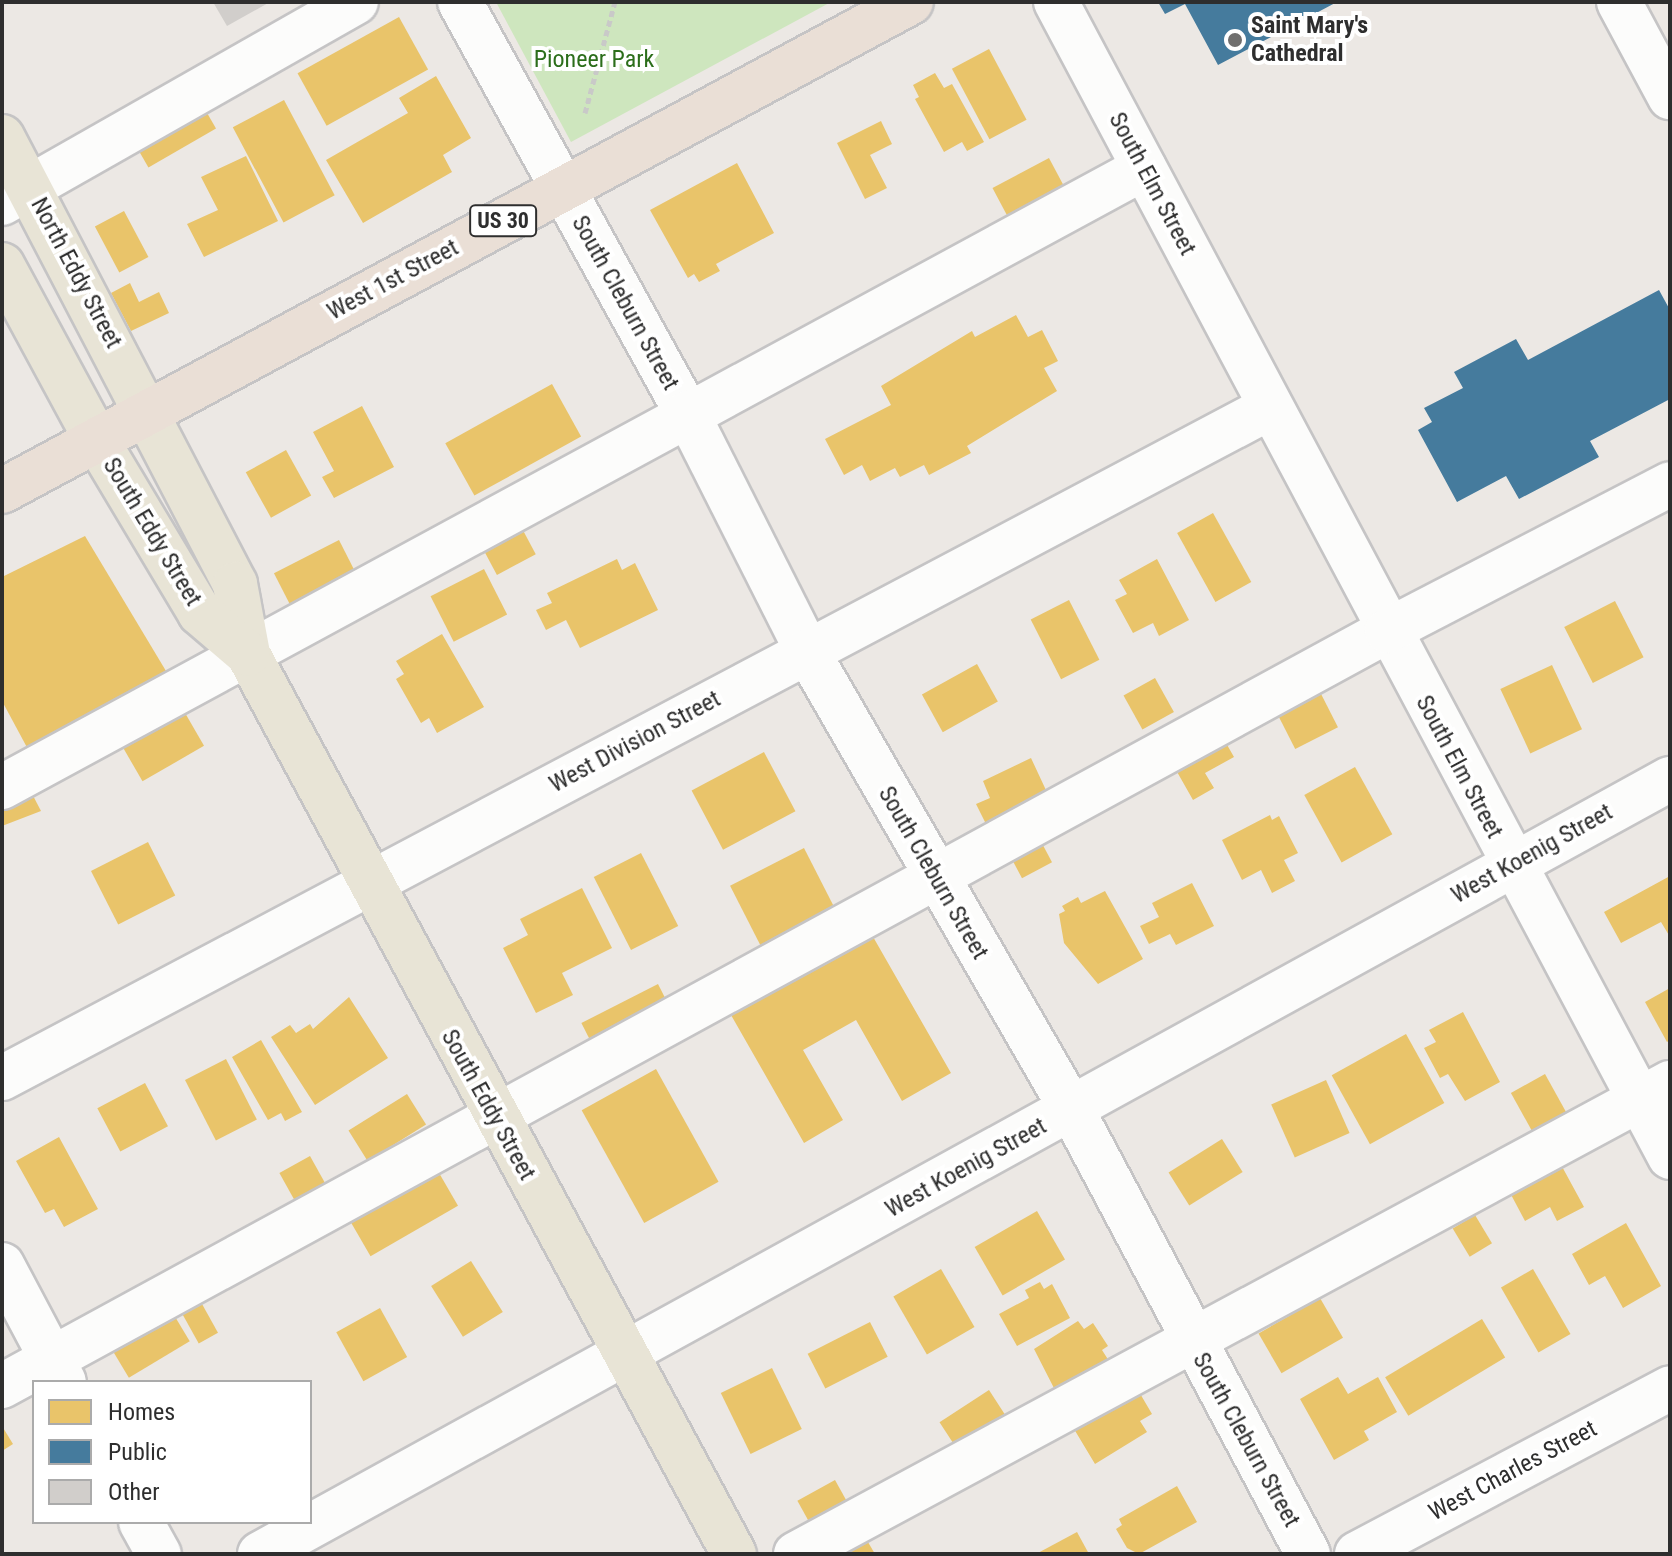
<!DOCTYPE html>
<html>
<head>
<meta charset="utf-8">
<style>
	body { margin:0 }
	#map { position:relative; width:1672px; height:1556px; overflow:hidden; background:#ece8e4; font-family:"Roboto Condensed",sans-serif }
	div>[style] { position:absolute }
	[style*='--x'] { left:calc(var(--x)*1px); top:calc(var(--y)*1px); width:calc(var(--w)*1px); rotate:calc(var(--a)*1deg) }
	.green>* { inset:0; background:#cee6be }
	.homes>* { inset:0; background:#e9c46a; transform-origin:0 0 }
	.public>* { inset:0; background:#457b9d }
	.building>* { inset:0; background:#d1cecb }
	.path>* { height:5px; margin-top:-2.5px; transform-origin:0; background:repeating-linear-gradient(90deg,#c9c9c8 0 6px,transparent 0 10px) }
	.roads { filter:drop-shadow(2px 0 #c5c4c5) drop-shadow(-2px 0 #c5c4c5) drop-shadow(0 2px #c5c4c5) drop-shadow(0 -2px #c5c4c5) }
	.minor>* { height:44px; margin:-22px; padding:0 22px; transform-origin:22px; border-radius:22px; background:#fcfcfb }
	.major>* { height:44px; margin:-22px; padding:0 22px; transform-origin:22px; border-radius:22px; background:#e8e4d6 }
	.highway>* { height:44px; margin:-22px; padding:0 22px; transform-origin:22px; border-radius:22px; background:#eadfd6 }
	.dots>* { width:22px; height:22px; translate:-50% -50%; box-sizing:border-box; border:4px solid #fff; border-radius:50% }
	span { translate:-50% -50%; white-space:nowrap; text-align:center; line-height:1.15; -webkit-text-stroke:8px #fff; paint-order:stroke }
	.shield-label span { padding:2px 6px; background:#fff; border:2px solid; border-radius:6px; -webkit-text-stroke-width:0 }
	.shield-label { font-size:22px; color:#2e2e2e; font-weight:700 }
	.poi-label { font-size:24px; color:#2e2e2e; font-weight:700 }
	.left { translate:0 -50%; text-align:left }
	.park-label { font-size:24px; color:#2c6e1b }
	.street-label { font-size:24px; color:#2e2e2e }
	.frame { position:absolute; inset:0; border:4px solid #2e2e2e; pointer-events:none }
	.legend { position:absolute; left:32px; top:1380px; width:280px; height:144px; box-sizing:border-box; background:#fff; border:2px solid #ababab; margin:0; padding:10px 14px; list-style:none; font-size:24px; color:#2e2e2e }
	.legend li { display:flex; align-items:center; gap:16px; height:40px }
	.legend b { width:40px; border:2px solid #ababab }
</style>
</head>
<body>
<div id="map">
	<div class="green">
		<div style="clip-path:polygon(496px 2px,831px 2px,571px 142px)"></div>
	</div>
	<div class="homes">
		<div style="left:399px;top:17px;width:60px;height:116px;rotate:61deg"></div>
		<div style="left:989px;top:49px;width:80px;height:42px;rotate:62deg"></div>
		<div style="clip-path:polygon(935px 73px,944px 88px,952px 84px,984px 142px,967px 151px,962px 142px,944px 152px,915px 99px,919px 97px,913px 85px)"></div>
		<div style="clip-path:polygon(436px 76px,471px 138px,443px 155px,452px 172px,363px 223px,326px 160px,408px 113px,399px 98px)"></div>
		<div style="left:199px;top:99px;width:34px;height:78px;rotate:60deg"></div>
		<div style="left:284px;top:100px;width:108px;height:58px;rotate:62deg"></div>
		<div style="clip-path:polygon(881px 121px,892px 144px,870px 155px,887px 188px,865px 199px,837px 143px)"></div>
		<div style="clip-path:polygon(246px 156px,278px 221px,204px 257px,187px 224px,218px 210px,201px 177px)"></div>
		<div style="left:1049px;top:158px;width:41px;height:64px;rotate:62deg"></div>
		<div style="clip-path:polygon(737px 163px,774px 233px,716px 264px,720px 271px,699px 282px,694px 274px,688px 278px,650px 210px)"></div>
		<div style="left:124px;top:211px;width:52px;height:33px;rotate:62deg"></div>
		<div style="clip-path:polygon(130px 283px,139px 302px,159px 292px,169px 313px,131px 331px,111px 293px)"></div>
		<div style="clip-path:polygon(1016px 315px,1028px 337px,1042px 330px,1058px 361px,1044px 368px,1057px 391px,967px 446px,971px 453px,929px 475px,924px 465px,900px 477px,895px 468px,870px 481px,862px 465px,844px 475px,825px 439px,891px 405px,881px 386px,972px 331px,975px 337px)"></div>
		<div style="left:552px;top:384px;width:60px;height:122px;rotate:61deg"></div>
		<div style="clip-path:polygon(362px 406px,394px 467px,334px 498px,322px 477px,334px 471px,313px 432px)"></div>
		<div style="left:286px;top:450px;width:52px;height:46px;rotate:61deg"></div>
		<div style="left:1213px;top:513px;width:79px;height:41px;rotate:61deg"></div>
		<div style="left:517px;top:519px;width:40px;height:44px;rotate:62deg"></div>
		<div style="clip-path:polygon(85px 536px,169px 676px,30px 753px,2px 701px,2px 577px)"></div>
		<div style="left:339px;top:540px;width:35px;height:73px;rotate:63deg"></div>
		<div style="clip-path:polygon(617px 559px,622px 570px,635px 563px,658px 610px,580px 648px,566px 620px,546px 630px,536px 610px,552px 603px,547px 593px)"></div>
		<div style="clip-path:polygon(1157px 559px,1189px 620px,1159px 636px,1153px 623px,1133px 633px,1115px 600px,1127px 594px,1119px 580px)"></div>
		<div style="left:484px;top:569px;width:51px;height:60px;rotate:63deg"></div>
		<div style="left:1069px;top:600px;width:67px;height:43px;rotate:63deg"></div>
		<div style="left:1615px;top:601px;width:63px;height:57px;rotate:63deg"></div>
		<div style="clip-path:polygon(442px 634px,484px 707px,437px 733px,429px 718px,421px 723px,396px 679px,404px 674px,396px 661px)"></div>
		<div style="left:977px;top:664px;width:43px;height:63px;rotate:61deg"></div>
		<div style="left:1552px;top:665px;width:71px;height:57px;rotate:65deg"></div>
		<div style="left:1155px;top:678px;width:39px;height:36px;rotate:61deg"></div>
		<div style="left:1318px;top:688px;width:44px;height:48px;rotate:63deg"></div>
		<div style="left:181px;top:706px;width:46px;height:71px;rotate:60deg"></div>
		<div style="clip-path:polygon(1222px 736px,1234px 757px,1205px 773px,1214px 788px,1193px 800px,1172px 763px)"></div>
		<div style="left:764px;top:752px;width:67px;height:82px;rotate:62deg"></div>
		<div style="clip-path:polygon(1031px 758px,1052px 803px,986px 824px,976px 804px,990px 798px,983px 781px)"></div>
		<div style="left:1355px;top:767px;width:77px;height:58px;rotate:61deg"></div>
		<div style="clip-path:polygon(28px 786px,41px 811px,2px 826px,2px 798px)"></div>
		<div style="clip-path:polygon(1270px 815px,1272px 820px,1279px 816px,1298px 853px,1284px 860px,1295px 881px,1272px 893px,1261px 870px,1242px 880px,1222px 840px)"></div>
		<div style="left:1037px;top:834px;width:32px;height:34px;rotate:62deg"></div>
		<div style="left:148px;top:842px;width:60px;height:64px;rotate:63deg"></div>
		<div style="left:804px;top:848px;width:68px;height:83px;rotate:63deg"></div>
		<div style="left:641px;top:853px;width:82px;height:53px;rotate:63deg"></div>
		<div style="clip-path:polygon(1670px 876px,1670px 937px,1661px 922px,1621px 943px,1604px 912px)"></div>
		<div style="clip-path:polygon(1192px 883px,1214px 926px,1176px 945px,1170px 934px,1149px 944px,1140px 926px,1159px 917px,1152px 903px)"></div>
		<div style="clip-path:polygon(582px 888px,612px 948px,562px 973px,573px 995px,536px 1013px,503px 948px,528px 935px,520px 919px)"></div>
		<div style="clip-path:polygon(1105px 891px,1143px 959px,1098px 984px,1064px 943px,1059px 914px,1065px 911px,1062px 906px,1078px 897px,1081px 903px)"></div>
		<div style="clip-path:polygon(872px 935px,951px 1073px,902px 1101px,856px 1020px,803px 1050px,843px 1120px,804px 1143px,731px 1015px)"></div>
		<div style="left:658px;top:984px;width:33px;height:86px;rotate:63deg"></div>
		<div style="clip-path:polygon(1670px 988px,1670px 1040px,1667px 1042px,1645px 1002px)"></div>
		<div style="clip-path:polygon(349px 997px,388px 1058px,315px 1105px,271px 1037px,290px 1025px,296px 1033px,310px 1024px,313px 1029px)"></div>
		<div style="clip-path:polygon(1463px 1012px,1500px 1082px,1465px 1101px,1448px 1074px,1440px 1078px,1424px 1048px,1436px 1042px,1429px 1030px)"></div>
		<div style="left:1406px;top:1034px;width:79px;height:85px;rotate:61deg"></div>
		<div style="clip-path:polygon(261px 1040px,302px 1112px,285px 1121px,281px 1113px,268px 1120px,232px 1057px)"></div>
		<div style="left:226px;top:1059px;width:68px;height:46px;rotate:63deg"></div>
		<div style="left:656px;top:1069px;width:129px;height:85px;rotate:61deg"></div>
		<div style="left:1545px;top:1074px;width:52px;height:39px;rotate:61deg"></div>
		<div style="left:1326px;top:1080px;width:58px;height:60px;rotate:66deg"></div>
		<div style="left:145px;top:1083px;width:49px;height:54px;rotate:62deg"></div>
		<div style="left:407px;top:1094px;width:36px;height:69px;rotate:58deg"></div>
		<div style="clip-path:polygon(59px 1137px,98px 1209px,64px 1227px,54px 1209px,45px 1213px,16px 1161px)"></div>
		<div style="left:1222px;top:1139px;width:39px;height:63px;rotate:58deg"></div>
		<div style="left:310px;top:1156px;width:39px;height:35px;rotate:61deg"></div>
		<div style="clip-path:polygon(1559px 1161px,1584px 1207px,1557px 1221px,1550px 1207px,1525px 1221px,1508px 1189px)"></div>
		<div style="left:435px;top:1166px;width:46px;height:101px;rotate:60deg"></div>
		<div style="left:1037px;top:1211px;width:56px;height:72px;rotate:60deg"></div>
		<div style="left:1475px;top:1215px;width:33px;height:26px;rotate:59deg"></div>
		<div style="clip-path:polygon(1626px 1223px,1661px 1286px,1623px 1308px,1605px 1276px,1589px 1285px,1572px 1254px)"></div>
		<div style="left:471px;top:1261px;width:60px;height:47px;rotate:58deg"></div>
		<div style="left:941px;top:1269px;width:67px;height:55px;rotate:60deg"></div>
		<div style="left:1533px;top:1269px;width:75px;height:37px;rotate:60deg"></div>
		<div style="clip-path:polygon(1040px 1282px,1044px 1289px,1052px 1284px,1070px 1318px,1017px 1346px,999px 1314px,1029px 1298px,1025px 1290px)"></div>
		<div style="left:1320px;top:1298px;width:46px;height:71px;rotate:60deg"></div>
		<div style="left:165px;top:1300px;width:48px;height:71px;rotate:59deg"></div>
		<div style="left:202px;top:1304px;width:33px;height:22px;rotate:61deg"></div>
		<div style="left:380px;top:1308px;width:56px;height:50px;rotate:61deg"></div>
		<div style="left:1482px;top:1319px;width:45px;height:113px;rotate:59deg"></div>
		<div style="clip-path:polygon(1078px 1321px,1084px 1329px,1093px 1323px,1108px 1346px,1102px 1350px,1109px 1361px,1057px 1394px,1034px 1349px)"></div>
		<div style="left:870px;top:1322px;width:39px;height:70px;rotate:63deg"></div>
		<div style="left:772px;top:1368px;width:68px;height:57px;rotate:64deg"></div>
		<div style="clip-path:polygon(1338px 1377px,1348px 1394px,1378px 1377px,1397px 1412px,1364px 1431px,1369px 1440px,1334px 1460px,1300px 1399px)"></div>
		<div style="clip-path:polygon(1135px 1385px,1152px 1414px,1140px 1421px,1147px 1432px,1095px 1464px,1071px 1424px)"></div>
		<div style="left:989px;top:1390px;width:42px;height:59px;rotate:57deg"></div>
		<div style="clip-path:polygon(2px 1426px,13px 1444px,2px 1451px)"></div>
		<div style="left:835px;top:1480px;width:33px;height:43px;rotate:61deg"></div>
		<div style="clip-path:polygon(1177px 1486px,1197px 1522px,1139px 1554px,1127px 1548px,1116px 1529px,1122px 1525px,1119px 1519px)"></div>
		<div style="clip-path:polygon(1077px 1532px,1089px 1554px,1036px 1554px)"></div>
		<div style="clip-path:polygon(865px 1537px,875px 1554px,834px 1554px)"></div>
	</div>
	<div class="public">
		<div style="clip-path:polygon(1158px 2px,1337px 2px,1218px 65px,1185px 4px,1165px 14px)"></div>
		<div style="clip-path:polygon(1659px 290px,1670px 310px,1670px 399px,1590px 441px,1599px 457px,1519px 499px,1506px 476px,1457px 502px,1418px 430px,1432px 422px,1424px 408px,1463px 388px,1454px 372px,1516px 339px,1528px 360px)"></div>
	</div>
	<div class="building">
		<div style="clip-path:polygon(213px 2px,270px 2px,227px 26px)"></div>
	</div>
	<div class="path">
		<div style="--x:585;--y:113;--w:115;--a:-74.9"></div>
	</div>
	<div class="roads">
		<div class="minor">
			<div style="--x:460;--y:2;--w:470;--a:61.1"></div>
			<div style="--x:687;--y:413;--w:267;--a:63.2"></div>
			<div style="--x:807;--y:651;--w:530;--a:60"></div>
			<div style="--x:1072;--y:1110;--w:503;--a:62.01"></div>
			<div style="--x:1056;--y:2;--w:1308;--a:62"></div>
			<div style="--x:1619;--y:2;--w:108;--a:61.8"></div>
			<div style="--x:2;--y:203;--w:407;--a:-29.6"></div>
			<div style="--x:2;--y:787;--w:1299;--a:-28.46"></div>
			<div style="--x:2;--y:1078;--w:1433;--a:-27.87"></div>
			<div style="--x:2;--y:1265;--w:132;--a:62.1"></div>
			<div style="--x:2;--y:1386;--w:1577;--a:-28.6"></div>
			<div style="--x:1387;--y:631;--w:319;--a:-27.4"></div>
			<div style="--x:141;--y:1522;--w:37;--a:61"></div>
			<div style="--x:260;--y:1554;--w:1609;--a:-28.8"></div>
			<div style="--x:796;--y:1554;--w:993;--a:-28.32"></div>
			<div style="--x:1357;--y:1554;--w:354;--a:-27.9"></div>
		</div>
		<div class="major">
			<div style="--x:2;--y:137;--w:504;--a:62.47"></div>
			<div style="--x:235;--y:584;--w:71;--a:79.5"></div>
			<div style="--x:248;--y:654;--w:1023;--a:61.63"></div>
			<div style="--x:2;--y:265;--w:198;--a:61.6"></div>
			<div style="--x:96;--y:439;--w:203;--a:59.1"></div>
			<div style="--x:200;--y:613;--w:63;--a:40.5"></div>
		</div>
		<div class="highway">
			<div style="--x:2;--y:491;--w:1032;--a:-28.28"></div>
		</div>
	</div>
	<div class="dots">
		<div style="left:1235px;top:40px;background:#706f6e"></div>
	</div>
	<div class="shield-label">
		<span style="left:503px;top:221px">US 30</span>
	</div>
	<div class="poi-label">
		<span class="left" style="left:1251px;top:40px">Saint Mary's<br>Cathedral</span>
	</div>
	<div class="park-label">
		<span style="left:594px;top:60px">Pioneer Park</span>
	</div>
	<div class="street-label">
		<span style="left:1152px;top:184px;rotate:62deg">South Elm Street</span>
		<span style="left:76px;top:273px;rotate:62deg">North Eddy Street</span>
		<span style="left:393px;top:280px;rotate:-28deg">West 1st Street</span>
		<span style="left:625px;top:303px;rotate:61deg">South Cleburn Street</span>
		<span style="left:152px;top:532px;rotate:59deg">South Eddy Street</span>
		<span style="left:635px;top:742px;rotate:-28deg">West Division Street</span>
		<span style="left:1459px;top:767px;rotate:62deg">South Elm Street</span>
		<span style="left:1532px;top:854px;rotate:-29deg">West Koenig Street</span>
		<span style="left:933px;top:873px;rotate:60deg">South Cleburn Street</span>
		<span style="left:488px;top:1105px;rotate:61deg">South Eddy Street</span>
		<span style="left:966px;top:1168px;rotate:-29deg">West Koenig Street</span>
		<span style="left:1246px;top:1440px;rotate:61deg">South Cleburn Street</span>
		<span style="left:1513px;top:1471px;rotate:-28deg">West Charles Street</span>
	</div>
	<div class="frame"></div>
	<ul class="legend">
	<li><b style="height:22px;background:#e9c46a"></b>Homes</li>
	<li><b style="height:22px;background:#457b9d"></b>Public</li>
	<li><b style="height:22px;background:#d1cecb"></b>Other</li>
	</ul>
</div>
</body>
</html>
